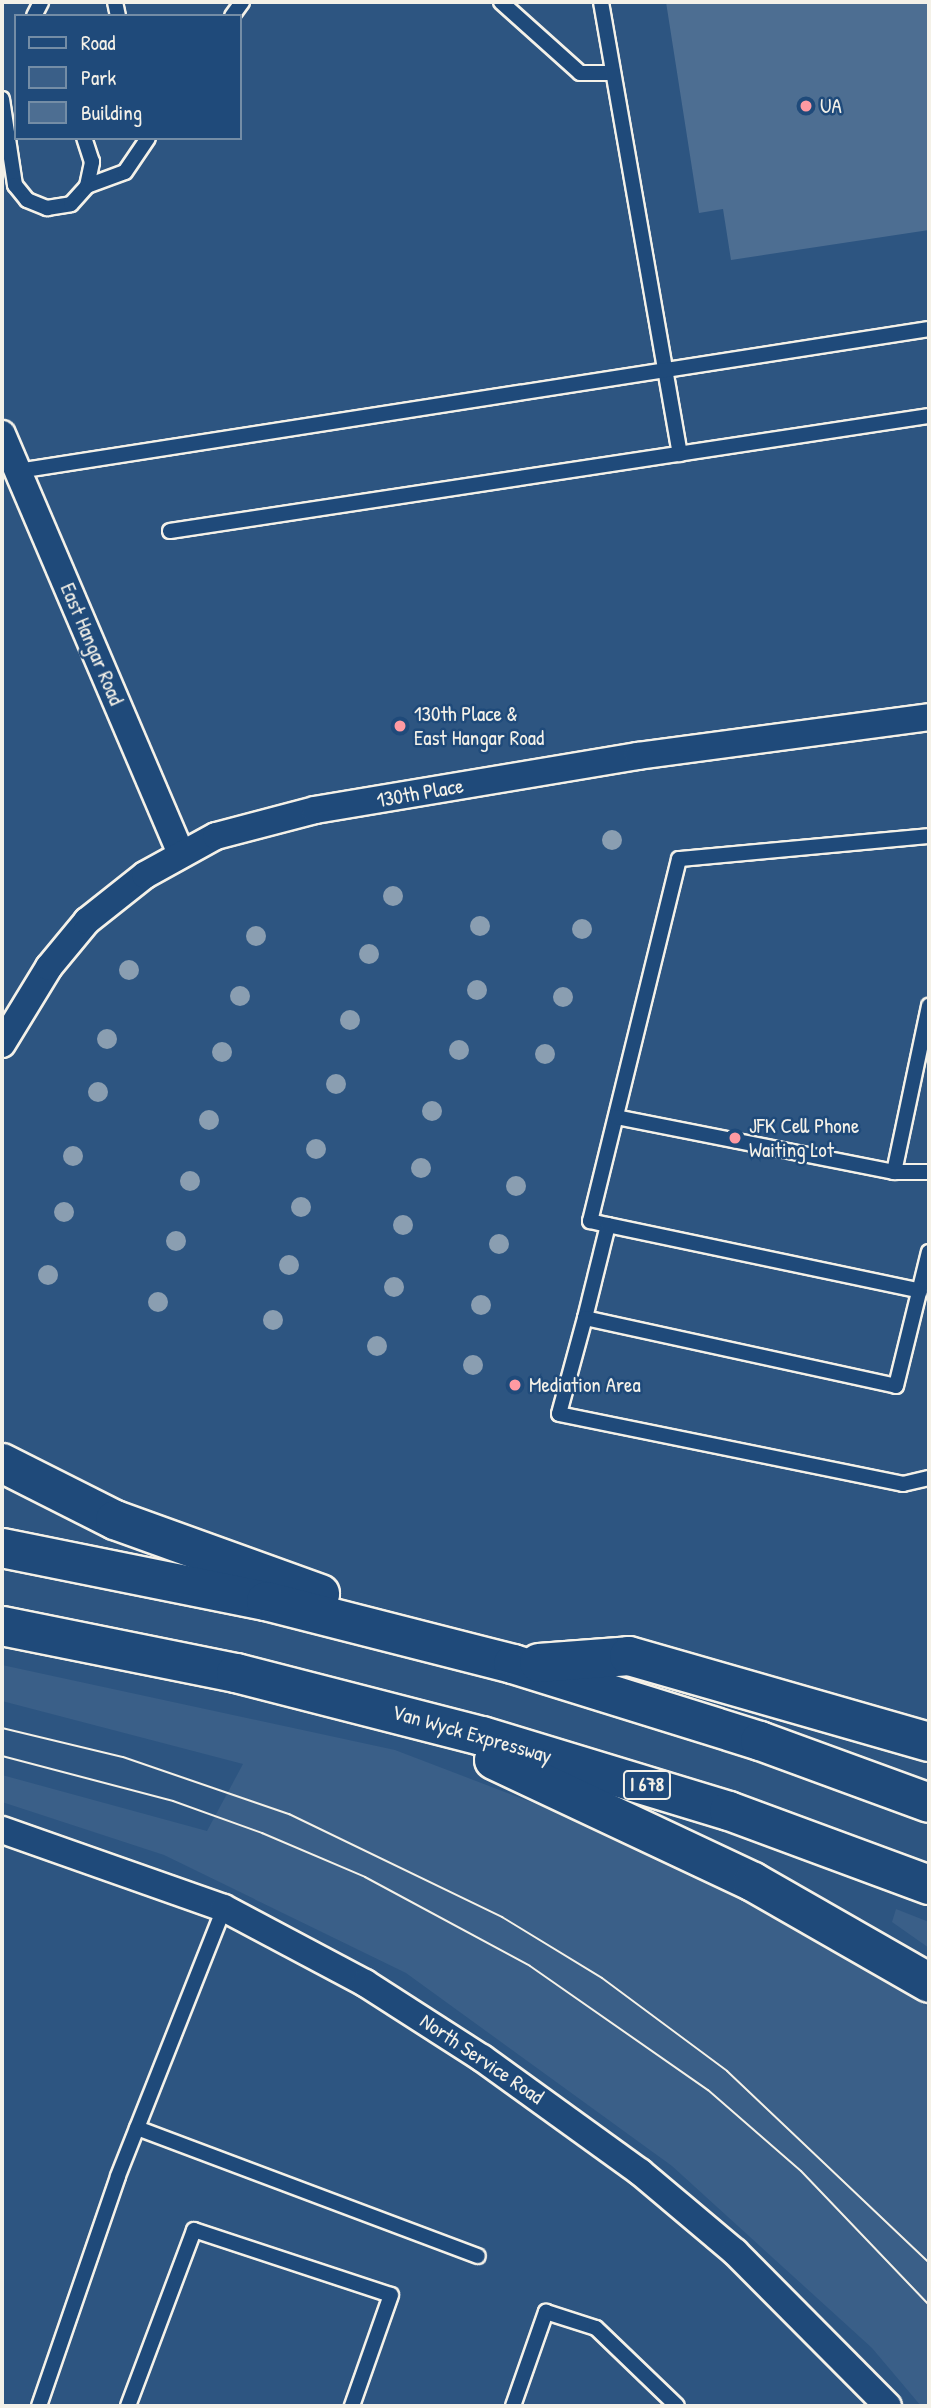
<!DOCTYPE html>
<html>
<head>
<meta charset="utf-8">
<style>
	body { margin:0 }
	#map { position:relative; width:931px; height:2408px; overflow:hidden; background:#1f4a7a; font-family:"Patrick Hand",sans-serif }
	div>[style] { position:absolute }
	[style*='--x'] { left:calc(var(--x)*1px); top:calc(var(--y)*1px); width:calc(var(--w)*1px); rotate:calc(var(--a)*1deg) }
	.built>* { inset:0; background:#2d5581 }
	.green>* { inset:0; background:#3a5f88 }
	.building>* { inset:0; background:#4d6e92 }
	.roads { filter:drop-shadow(2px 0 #f4f1e8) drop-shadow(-2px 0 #f4f1e8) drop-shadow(0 2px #f4f1e8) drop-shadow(0 -2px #f4f1e8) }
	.service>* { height:14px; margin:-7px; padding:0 7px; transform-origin:7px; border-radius:7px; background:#1f4a7a }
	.minor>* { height:26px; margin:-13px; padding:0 13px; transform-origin:13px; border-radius:13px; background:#1f4a7a }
	.motorway>* { height:38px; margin:-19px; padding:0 19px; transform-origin:19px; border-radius:19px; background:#1f4a7a }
	.tram>* { height:2px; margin:-1px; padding:0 1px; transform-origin:1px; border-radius:1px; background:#f4f1e8 }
	.trees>* { width:20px; height:20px; margin:-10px; border-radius:50%; background:#8a9eb1 }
	.dots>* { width:19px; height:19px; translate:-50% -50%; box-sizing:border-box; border:4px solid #1f4a7a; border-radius:50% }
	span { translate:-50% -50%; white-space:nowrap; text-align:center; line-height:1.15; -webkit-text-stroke:5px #1f4a7a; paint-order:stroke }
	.shield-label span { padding:2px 5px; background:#1f4a7a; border:2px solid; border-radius:5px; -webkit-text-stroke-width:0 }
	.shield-label { font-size:19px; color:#f4f1e8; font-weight:700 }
	.poi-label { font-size:21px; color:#f4f1e8 }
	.left { translate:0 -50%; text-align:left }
	.street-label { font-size:21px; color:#f4f1e8 }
	.frame { position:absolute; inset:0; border:4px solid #f4f1e8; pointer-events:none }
	.legend { position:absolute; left:14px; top:14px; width:228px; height:126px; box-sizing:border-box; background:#1f4a7a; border:2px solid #748da6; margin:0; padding:9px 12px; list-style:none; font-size:21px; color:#f4f1e8 }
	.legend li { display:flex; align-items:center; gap:14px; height:35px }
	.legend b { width:35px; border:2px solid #748da6 }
</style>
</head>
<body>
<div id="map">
	<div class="built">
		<div style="clip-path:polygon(evenodd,2px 2px,929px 2px,929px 2406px,2px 2406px,2px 2px,16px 16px,240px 16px,240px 138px,16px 138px,16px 16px)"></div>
	</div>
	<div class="green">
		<div style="clip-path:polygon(2px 1665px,395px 1750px,633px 1841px,890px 1980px,929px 2008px,929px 2406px,921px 2406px,872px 2348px,672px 2166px,406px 1973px,164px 1855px,2px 1802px,2px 1775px,207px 1831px,243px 1764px,2px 1701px)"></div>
		<div style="clip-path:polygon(896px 1909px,929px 1922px,929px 1948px,892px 1922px)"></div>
	</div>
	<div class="building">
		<div style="clip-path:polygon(666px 2px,929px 2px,929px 230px,731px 260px,723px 209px,699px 213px)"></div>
	</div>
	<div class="roads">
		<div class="service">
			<div style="--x:115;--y:2;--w:14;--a:78"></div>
			<div style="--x:501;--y:2;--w:106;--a:41.9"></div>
			<div style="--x:580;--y:73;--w:33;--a:0"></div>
			<div style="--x:601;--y:2;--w:459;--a:80.1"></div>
			<div style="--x:34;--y:16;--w:16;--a:-63"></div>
			<div style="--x:232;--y:16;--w:17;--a:-54"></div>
			<div style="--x:2;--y:99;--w:87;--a:81.4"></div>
			<div style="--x:15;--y:185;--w:19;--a:51"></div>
			<div style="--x:27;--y:200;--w:22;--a:22"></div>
			<div style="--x:47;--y:208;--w:24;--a:-9"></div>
			<div style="--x:71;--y:204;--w:24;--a:-48"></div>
			<div style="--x:87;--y:186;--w:25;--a:-78"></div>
			<div style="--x:92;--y:162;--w:25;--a:-108"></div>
			<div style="--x:87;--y:186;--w:40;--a:-20.2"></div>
			<div style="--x:125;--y:172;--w:41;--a:-55.9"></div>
			<div style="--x:18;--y:471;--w:922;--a:-8.86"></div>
			<div style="--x:170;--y:531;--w:768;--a:-8.62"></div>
			<div style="--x:929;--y:836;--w:251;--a:174.7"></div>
			<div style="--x:679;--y:859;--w:373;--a:103.8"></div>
			<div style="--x:590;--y:1221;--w:18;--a:13"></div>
			<div style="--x:608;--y:1225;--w:96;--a:103.9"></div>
			<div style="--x:585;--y:1318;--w:318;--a:12.3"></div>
			<div style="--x:896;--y:1386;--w:138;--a:-76.2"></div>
			<div style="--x:616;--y:1117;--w:283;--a:11.2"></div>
			<div style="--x:894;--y:1172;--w:35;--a:0"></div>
			<div style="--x:894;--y:1172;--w:170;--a:-78.1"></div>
			<div style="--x:608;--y:1225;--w:319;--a:11.9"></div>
			<div style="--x:585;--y:1318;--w:99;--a:105.2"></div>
			<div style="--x:559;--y:1414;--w:351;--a:11.5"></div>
			<div style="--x:903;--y:1484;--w:27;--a:-13"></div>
			<div style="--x:137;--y:2128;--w:364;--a:20.6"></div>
			<div style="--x:39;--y:2406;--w:243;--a:-71"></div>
			<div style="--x:118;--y:2176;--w:288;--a:-68.4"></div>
			<div style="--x:128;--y:2406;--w:188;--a:-69.4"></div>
			<div style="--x:194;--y:2230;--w:207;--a:18.3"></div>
			<div style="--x:391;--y:2295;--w:118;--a:109.4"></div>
			<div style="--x:513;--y:2406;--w:100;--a:-70.7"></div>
			<div style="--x:546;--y:2312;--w:52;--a:17.7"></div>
			<div style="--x:596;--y:2328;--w:112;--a:43.9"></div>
		</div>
		<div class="minor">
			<div style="--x:2;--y:434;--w:456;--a:66.9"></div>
			<div style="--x:2;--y:1044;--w:90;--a:-58.6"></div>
			<div style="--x:49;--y:967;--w:60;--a:-50.4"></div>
			<div style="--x:87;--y:921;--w:74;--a:-38.4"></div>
			<div style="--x:145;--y:875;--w:81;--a:-28.8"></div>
			<div style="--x:216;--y:836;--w:102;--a:-14.7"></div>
			<div style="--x:315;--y:810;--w:327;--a:-9.5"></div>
			<div style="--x:638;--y:756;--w:294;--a:-7.6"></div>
			<div style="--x:2;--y:1830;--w:235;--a:19.4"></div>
			<div style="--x:224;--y:1908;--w:160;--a:28"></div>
			<div style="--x:365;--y:1983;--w:139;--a:32.7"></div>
			<div style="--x:482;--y:2058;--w:195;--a:35.8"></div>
			<div style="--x:640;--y:2172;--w:124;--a:40.1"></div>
			<div style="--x:735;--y:2252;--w:217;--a:45.2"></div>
		</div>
		<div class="motorway">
			<div style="--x:2;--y:1463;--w:127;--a:26.8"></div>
			<div style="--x:115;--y:1520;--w:218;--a:19.8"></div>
			<div style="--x:2;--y:1548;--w:269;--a:11.4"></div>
			<div style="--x:266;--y:1601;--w:255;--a:14.3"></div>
			<div style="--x:513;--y:1664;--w:259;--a:17.3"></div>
			<div style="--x:760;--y:1741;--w:180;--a:20.1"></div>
			<div style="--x:2;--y:1626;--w:239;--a:11.4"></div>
			<div style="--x:236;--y:1673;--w:254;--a:14.4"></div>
			<div style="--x:482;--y:1736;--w:258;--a:16.9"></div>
			<div style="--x:729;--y:1811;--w:213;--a:20.3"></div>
			<div style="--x:539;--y:1663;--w:90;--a:-4.4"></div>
			<div style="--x:629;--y:1656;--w:312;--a:16"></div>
			<div style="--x:494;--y:1760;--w:286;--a:25.2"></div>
			<div style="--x:753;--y:1882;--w:203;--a:29.8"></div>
		</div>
	</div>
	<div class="tram">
		<div style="--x:2;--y:1728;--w:124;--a:13.5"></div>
		<div style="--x:123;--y:1757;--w:176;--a:19"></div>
		<div style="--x:289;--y:1814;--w:237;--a:25.8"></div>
		<div style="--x:502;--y:1917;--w:117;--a:31.4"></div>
		<div style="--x:602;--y:1978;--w:156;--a:36.6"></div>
		<div style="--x:727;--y:2071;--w:279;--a:43.5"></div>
		<div style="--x:2;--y:1756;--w:177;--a:14.7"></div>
		<div style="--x:173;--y:1801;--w:95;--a:19.8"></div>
		<div style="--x:262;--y:1833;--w:112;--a:23.1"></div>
		<div style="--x:365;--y:1877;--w:187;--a:28.3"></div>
		<div style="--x:530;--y:1966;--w:217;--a:34.9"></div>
		<div style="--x:708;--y:2090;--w:123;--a:41.1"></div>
		<div style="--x:801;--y:2171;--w:185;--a:46.3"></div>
	</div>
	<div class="trees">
		<div style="left:612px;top:840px"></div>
		<div style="left:393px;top:896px"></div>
		<div style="left:480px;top:926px"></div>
		<div style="left:582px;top:929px"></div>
		<div style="left:256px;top:936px"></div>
		<div style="left:369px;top:954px"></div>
		<div style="left:129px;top:970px"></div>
		<div style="left:477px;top:990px"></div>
		<div style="left:240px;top:996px"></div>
		<div style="left:563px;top:997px"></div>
		<div style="left:350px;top:1020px"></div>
		<div style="left:107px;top:1039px"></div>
		<div style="left:459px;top:1050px"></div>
		<div style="left:222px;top:1052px"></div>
		<div style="left:545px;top:1054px"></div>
		<div style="left:336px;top:1084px"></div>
		<div style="left:98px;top:1092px"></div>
		<div style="left:432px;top:1111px"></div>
		<div style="left:209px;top:1120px"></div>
		<div style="left:316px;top:1149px"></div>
		<div style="left:73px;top:1156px"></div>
		<div style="left:421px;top:1168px"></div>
		<div style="left:190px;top:1181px"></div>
		<div style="left:516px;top:1186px"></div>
		<div style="left:301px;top:1207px"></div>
		<div style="left:64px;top:1212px"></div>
		<div style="left:403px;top:1225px"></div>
		<div style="left:176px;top:1241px"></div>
		<div style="left:499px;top:1244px"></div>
		<div style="left:289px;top:1265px"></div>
		<div style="left:48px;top:1275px"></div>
		<div style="left:394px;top:1287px"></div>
		<div style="left:158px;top:1302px"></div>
		<div style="left:481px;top:1305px"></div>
		<div style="left:273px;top:1320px"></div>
		<div style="left:377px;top:1346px"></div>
		<div style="left:473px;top:1365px"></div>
	</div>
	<div class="dots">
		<div style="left:806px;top:106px;background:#ff9aa2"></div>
		<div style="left:400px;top:726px;background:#ff9aa2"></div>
		<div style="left:735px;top:1138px;background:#ff9aa2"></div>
		<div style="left:515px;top:1385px;background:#ff9aa2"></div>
	</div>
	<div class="shield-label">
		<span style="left:647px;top:1785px">I 678</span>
	</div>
	<div class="poi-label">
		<span class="left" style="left:820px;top:106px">UA</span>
		<span class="left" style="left:414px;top:726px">130th Place &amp;<br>East Hangar Road</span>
		<span class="left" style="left:749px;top:1138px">JFK Cell Phone<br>Waiting Lot</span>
		<span class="left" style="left:529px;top:1385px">Mediation Area</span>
	</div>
	<div class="street-label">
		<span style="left:92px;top:644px;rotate:67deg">East Hangar Road</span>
		<span style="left:420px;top:793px;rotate:-10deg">130th Place</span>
		<span style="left:472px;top:1734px;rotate:16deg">Van Wyck Expressway</span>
		<span style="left:482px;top:2059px;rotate:34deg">North Service Road</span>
	</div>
	<div class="frame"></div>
	<ul class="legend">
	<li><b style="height:9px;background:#1f4a7a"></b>Road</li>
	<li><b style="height:19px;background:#3a5f88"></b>Park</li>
	<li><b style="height:19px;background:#4d6e92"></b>Building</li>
	</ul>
</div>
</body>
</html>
